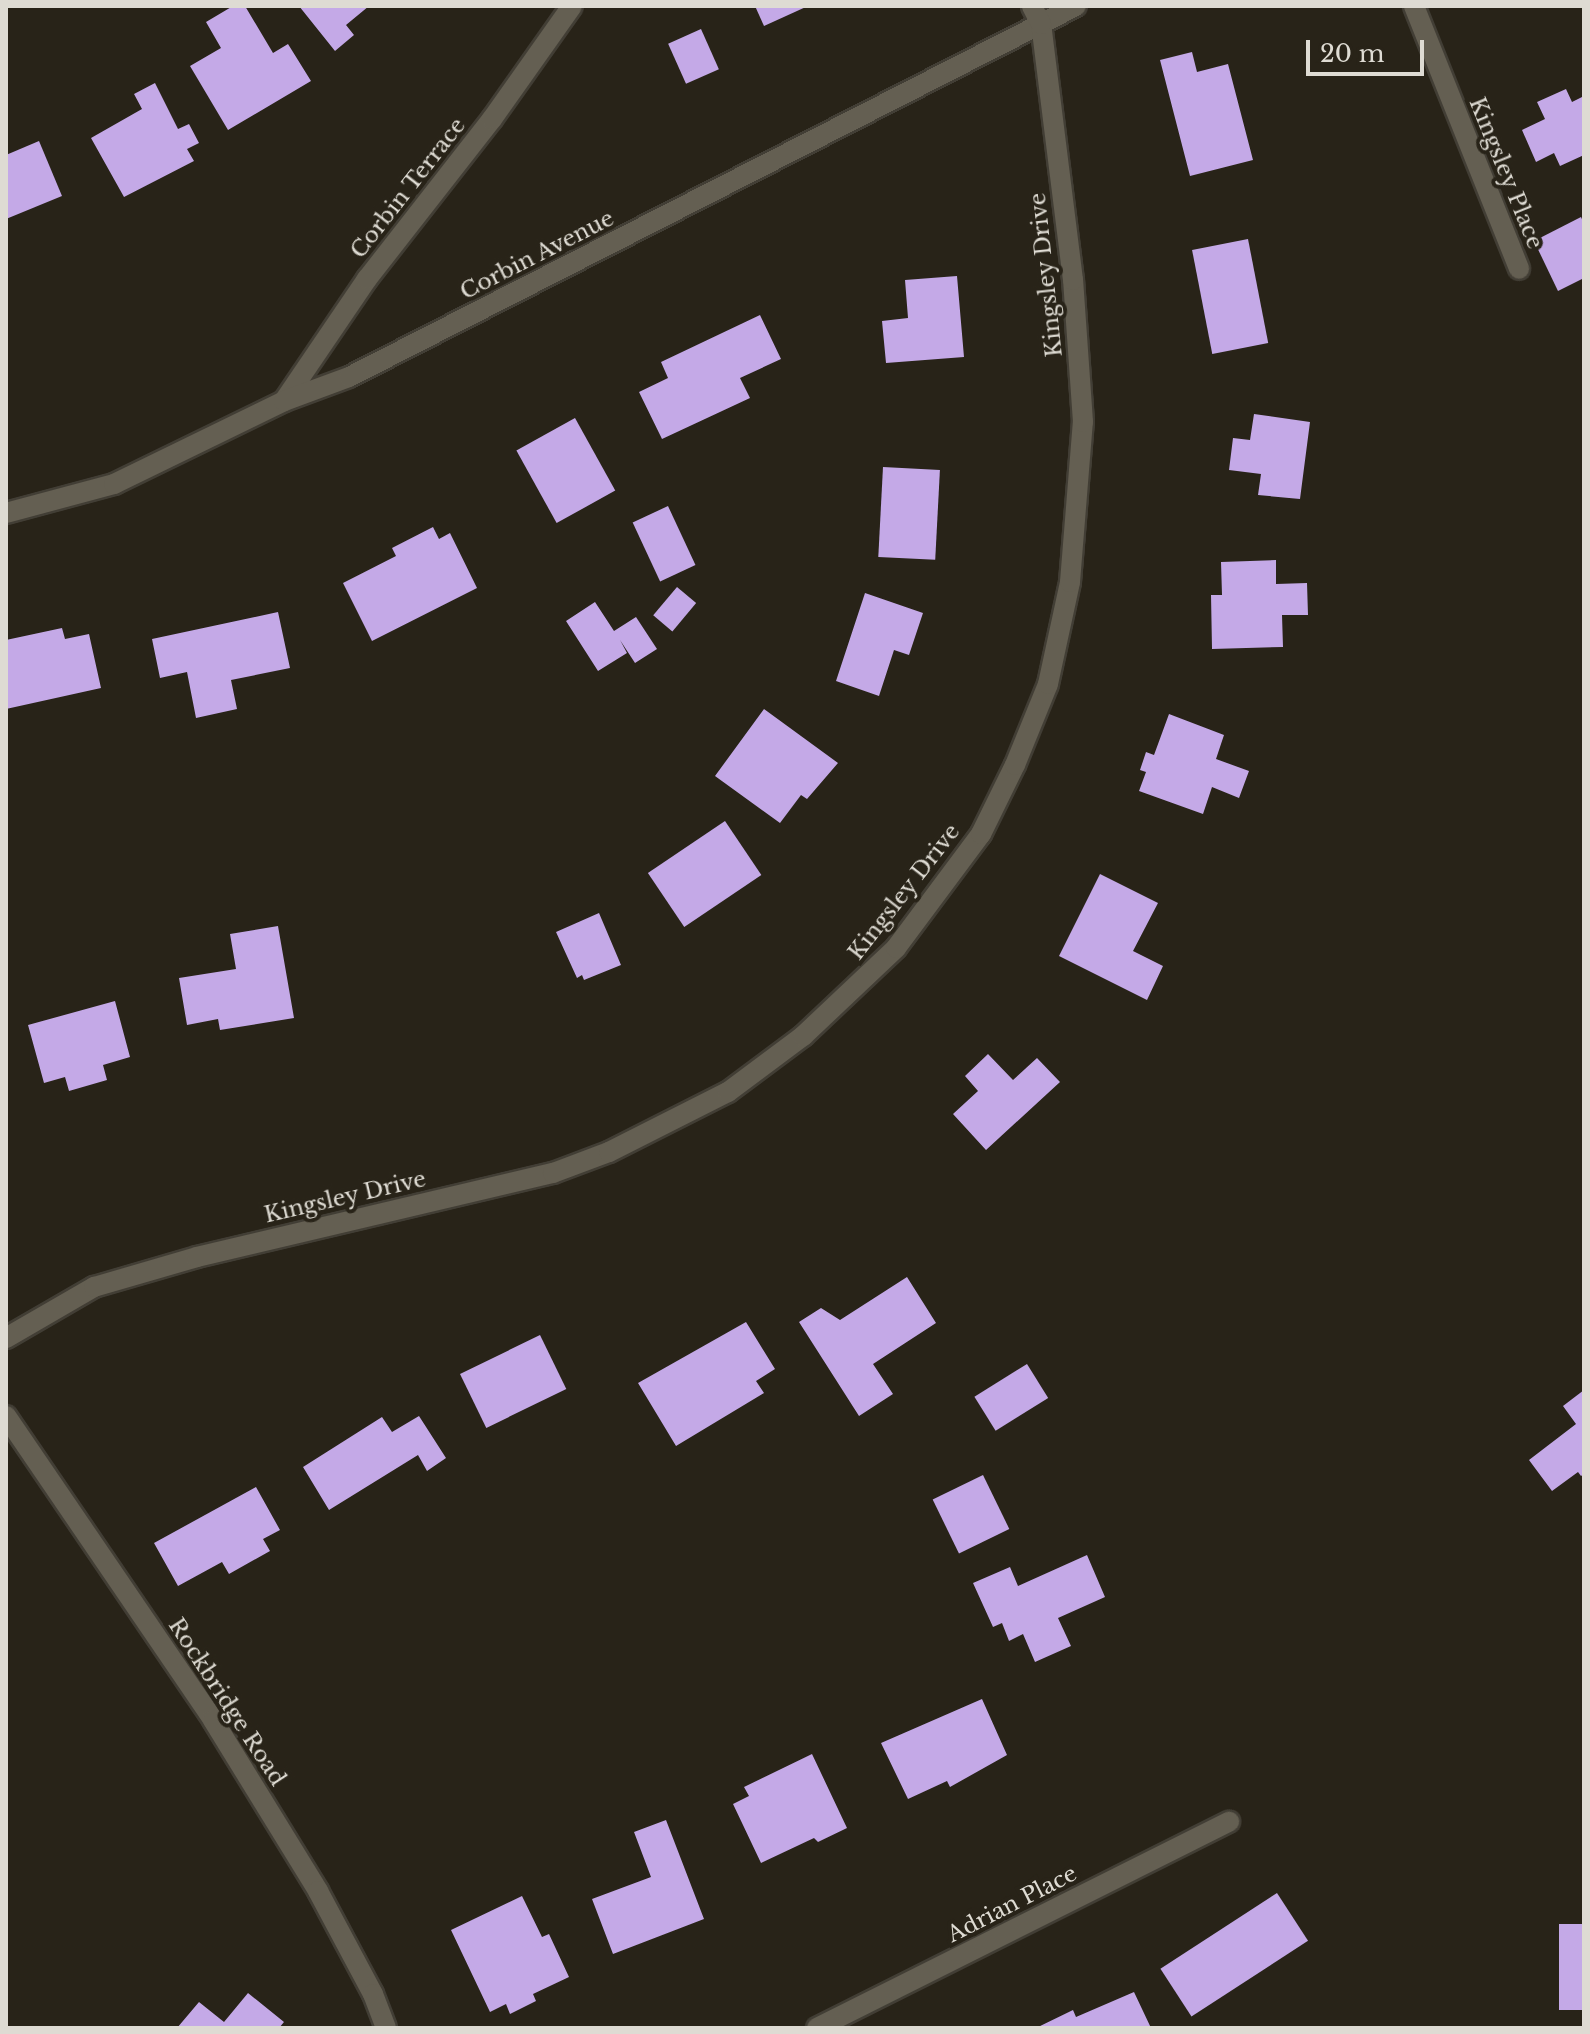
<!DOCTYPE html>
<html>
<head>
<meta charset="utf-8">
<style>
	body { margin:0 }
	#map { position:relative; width:1590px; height:2034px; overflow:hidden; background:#282318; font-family:"Libre Baskerville",serif }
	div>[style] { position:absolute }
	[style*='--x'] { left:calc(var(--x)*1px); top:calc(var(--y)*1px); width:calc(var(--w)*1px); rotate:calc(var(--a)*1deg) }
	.building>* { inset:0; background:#c4a9e7; transform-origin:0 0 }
	.roads { filter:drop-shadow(2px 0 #423e35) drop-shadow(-2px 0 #423e35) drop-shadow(0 2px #423e35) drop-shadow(0 -2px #423e35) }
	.minor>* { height:20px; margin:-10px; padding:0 10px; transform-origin:10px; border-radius:10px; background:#645f52 }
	span { translate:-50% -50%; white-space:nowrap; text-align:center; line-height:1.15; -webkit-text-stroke:8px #282318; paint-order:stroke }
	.street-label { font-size:22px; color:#dedbd3 }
	.frame { position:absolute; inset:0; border:8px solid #dedbd3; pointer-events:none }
	.scale { position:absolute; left:1306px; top:40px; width:118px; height:36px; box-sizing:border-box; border:4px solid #dedbd3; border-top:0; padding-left:10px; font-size:24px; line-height:28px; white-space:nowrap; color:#dedbd3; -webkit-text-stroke:6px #282318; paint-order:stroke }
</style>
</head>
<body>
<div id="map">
	<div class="building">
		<div style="clip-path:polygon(233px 6px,245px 6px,273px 53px,288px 44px,311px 81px,228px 130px,190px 66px,221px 48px,206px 22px)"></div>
		<div style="clip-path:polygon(299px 6px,369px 6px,346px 25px,354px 35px,335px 51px)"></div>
		<div style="clip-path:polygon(755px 6px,808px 6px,764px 26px)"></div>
		<div style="left:701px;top:29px;width:44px;height:36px;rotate:66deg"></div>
		<div style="clip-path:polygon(1192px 52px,1197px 72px,1228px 64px,1253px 160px,1190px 176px,1160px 60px)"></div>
		<div style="clip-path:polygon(155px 83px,178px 129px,189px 124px,199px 143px,187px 149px,194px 161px,124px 197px,91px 138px,142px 109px,134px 94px)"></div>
		<div style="clip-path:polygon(1566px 89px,1572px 102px,1584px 96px,1584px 155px,1560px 166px,1554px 153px,1536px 162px,1522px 130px,1545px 119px,1537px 102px)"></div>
		<div style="clip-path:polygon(39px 141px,62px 196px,6px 219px,6px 155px)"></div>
		<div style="clip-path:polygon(1581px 217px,1584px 224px,1584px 278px,1558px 291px,1534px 241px)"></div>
		<div style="left:1248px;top:239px;width:106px;height:57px;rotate:79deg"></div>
		<div style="clip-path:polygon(957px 276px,964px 357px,886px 363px,882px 321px,908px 318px,905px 280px)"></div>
		<div style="clip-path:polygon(760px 315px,781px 359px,740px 378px,750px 398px,662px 439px,639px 392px,668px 378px,661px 362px)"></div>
		<div style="clip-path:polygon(1254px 414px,1310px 422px,1300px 499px,1258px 495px,1261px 474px,1229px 470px,1233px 438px,1250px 440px)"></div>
		<div style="left:575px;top:418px;width:83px;height:67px;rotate:61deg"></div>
		<div style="left:883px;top:467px;width:57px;height:90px;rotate:3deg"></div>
		<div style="left:668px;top:506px;width:65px;height:39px;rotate:65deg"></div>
		<div style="clip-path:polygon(433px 527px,439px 539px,450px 533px,477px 588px,372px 641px,343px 583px,396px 556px,392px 548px)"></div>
		<div style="clip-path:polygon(1276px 560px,1276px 584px,1307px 583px,1308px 615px,1282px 615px,1283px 647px,1212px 649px,1211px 595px,1222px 595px,1221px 562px)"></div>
		<div style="left:677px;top:587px;width:25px;height:37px;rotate:40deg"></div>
		<div style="clip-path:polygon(865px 593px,923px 613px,909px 655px,894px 650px,879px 696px,836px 681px)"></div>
		<div style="clip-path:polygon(595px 602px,614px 631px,636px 617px,657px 649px,635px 663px,620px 640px,627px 653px,598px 671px,566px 621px)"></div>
		<div style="clip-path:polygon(278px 612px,290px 668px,231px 680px,237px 709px,196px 718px,187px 672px,160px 678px,152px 639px)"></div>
		<div style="clip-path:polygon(62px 628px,65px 639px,89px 634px,101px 688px,6px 709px,6px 640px)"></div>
		<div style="clip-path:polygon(764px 709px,838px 763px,807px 799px,801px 795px,780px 823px,715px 776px)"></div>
		<div style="clip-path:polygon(1169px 714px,1224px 735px,1216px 759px,1249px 771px,1239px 798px,1212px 787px,1203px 814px,1139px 791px,1146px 772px,1140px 770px,1146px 752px,1154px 755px)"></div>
		<div style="left:725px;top:821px;width:65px;height:93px;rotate:56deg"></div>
		<div style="clip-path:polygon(1100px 874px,1158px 903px,1133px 951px,1163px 966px,1147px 1000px,1059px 956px)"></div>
		<div style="clip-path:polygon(599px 913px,621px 965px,584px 980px,582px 975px,577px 978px,556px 932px)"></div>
		<div style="clip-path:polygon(278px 926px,294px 1018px,220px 1030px,218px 1019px,187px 1025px,179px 978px,236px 969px,230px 934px)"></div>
		<div style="clip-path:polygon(115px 1001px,130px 1057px,103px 1065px,107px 1080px,69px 1091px,65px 1077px,44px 1083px,28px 1025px)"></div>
		<div style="clip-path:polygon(988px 1054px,1013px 1080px,1037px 1058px,1060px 1082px,986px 1150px,953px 1114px,978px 1091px,965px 1076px)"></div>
		<div style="clip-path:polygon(907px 1277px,936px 1323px,873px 1364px,893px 1394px,859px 1416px,799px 1322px,821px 1308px,840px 1320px)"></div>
		<div style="clip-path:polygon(746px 1322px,775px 1369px,756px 1381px,764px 1393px,676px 1446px,638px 1383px)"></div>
		<div style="left:540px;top:1335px;width:60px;height:89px;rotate:64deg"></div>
		<div style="left:1027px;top:1364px;width:40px;height:62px;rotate:58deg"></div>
		<div style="clip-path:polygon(1584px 1390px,1584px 1474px,1581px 1476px,1578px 1472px,1552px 1491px,1529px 1460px,1576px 1424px,1563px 1406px)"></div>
		<div style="clip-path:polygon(419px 1416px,446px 1458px,427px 1471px,418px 1455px,329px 1510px,303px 1467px,382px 1417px,392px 1432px)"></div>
		<div style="left:983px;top:1475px;width:60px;height:56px;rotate:64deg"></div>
		<div style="clip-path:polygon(256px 1487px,280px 1530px,263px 1539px,270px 1551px,229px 1574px,222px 1562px,178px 1586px,154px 1543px)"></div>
		<div style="clip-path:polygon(1087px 1555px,1105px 1597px,1058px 1618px,1071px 1646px,1035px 1662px,1023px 1634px,1009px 1641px,1002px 1623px,993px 1627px,973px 1583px,1010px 1567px,1018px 1586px)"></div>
		<div style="clip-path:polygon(982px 1699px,1007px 1755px,950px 1787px,947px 1781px,908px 1799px,881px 1743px)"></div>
		<div style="clip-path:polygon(812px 1754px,847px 1828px,818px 1842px,814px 1838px,761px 1863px,733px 1804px,749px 1796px,744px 1787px)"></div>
		<div style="clip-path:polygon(666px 1820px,704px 1919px,613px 1954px,592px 1899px,651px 1877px,634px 1832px)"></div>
		<div style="left:1277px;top:1893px;width:57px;height:139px;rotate:57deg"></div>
		<div style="clip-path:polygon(522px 1896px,542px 1937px,549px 1934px,569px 1977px,533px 1994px,536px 2001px,510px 2014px,506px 2004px,490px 2012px,451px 1930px)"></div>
		<div style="left:1559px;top:1924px;width:25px;height:86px"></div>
		<div style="clip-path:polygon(1134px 1992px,1151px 2028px,1036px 2028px,1073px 2010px,1076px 2017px)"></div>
		<div style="clip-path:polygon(248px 1993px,284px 2022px,279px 2028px,177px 2028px,199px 2002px,224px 2022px)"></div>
	</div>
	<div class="roads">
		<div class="minor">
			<div style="--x:1414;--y:6;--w:283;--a:68.2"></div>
			<div style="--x:284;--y:401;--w:148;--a:-55.8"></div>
			<div style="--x:367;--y:279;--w:203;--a:-52"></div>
			<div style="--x:492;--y:119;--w:138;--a:-54.7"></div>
			<div style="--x:6;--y:513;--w:112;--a:-15"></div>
			<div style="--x:114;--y:484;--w:189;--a:-26"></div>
			<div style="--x:284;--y:401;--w:69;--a:-20.3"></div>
			<div style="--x:349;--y:377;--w:816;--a:-27.04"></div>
			<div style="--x:6;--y:1338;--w:102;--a:-30.1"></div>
			<div style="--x:94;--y:1287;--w:107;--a:-16.2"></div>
			<div style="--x:197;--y:1257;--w:366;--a:-13.3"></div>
			<div style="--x:553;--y:1173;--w:60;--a:-20.6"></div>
			<div style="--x:609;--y:1152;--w:133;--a:-26.8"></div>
			<div style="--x:728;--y:1092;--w:94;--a:-36.7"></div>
			<div style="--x:803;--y:1036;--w:128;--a:-43.4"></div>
			<div style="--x:896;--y:948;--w:142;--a:-53.3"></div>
			<div style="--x:981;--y:834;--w:77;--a:-63.8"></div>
			<div style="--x:1015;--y:765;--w:87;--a:-67.8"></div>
			<div style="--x:1048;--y:684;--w:104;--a:-77.8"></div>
			<div style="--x:1070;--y:582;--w:161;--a:-85.4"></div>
			<div style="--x:1083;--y:422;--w:142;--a:-94"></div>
			<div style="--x:1073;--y:280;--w:258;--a:-97.1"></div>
			<div style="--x:1041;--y:24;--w:20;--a:-117"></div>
			<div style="--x:6;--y:1416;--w:368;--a:55.7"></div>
			<div style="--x:213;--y:1720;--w:201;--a:58.4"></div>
			<div style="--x:318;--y:1891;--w:117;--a:61.9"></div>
			<div style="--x:373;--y:1994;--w:36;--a:69"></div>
			<div style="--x:817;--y:2028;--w:461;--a:-26.6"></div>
		</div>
	</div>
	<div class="street-label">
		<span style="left:1506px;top:173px;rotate:68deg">Kingsley Place</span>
		<span style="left:408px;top:188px;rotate:-52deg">Corbin Terrace</span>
		<span style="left:537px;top:255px;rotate:-27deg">Corbin Avenue</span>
		<span style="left:1046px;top:275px;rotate:-96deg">Kingsley Drive</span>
		<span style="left:904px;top:892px;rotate:-52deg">Kingsley Drive</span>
		<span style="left:345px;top:1197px;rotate:-13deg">Kingsley Drive</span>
		<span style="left:227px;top:1702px;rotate:57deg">Rockbridge Road</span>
		<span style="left:1012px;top:1904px;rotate:-27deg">Adrian Place</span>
	</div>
	<div class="frame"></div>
	<div class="scale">20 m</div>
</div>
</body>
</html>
